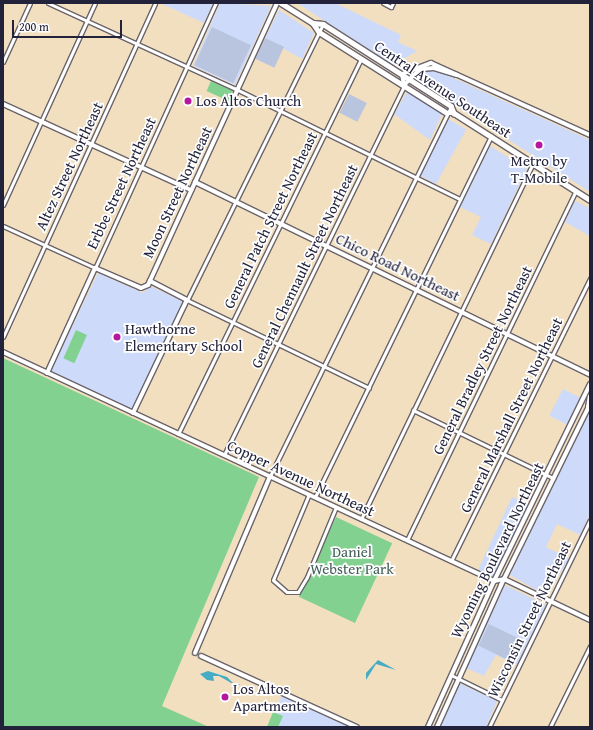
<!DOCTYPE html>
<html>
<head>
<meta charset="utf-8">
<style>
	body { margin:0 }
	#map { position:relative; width:593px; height:730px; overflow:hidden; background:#f1dfc0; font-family:"Gentium Book Plus",serif }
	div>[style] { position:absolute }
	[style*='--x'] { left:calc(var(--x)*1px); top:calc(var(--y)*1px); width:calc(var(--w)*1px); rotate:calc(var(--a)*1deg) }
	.built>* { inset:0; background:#cedafa; transform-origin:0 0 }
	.industrial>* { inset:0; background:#b9c4de; transform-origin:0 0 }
	.green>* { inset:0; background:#82d190; transform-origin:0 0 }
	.water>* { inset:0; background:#46acc5 }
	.roads { filter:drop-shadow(1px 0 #6a646a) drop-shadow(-1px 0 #6a646a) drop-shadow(0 1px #6a646a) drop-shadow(0 -1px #6a646a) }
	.street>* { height:3px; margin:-1.5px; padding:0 1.5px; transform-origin:1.5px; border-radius:1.5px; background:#fff }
	.secondary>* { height:4px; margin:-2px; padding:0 2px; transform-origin:2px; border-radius:2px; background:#fff }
	.primary>* { height:4.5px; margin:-2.25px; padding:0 2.25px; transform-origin:2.25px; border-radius:2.25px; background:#fff }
	.dots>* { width:11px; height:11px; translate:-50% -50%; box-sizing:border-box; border:2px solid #fff; border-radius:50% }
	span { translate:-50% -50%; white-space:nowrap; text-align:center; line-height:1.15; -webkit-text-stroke:3.5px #fff; paint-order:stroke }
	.street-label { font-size:15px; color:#22223b }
	.poi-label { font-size:15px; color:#22223b }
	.left { translate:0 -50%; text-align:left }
	.park-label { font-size:15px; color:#445f59 }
	.frame { position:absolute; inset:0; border:4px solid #22223b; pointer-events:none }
	.scale { position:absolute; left:12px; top:20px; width:110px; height:18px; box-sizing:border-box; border:2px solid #22223b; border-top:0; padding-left:5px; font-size:12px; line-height:14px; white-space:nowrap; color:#22223b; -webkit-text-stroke:3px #fff; paint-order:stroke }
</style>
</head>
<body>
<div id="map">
	<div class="built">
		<div style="clip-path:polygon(160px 3px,213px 3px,204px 23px)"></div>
		<div style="clip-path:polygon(220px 3px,271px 6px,235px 85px,193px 66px)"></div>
		<div style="clip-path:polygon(297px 3px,335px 3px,401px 35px,398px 42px,417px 51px,393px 65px)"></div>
		<div style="clip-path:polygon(279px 10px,314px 33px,302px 59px,265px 38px)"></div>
		<div style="clip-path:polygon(422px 70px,436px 70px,590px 140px,590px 192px,415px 80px,414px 74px)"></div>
		<div style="clip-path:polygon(407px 92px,442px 114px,430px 140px,394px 114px)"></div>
		<div style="left:448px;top:119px;width:21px;height:63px;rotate:29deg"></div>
		<div style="clip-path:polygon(490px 146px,527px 169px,491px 244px,472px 235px,481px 217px,460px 207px)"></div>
		<div style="clip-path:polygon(575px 201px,590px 208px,590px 236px,565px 222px)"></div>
		<div style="clip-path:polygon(98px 273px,143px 293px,150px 286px,184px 302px,132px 409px,50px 372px)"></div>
		<div style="left:563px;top:389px;width:20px;height:30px;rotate:27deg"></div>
		<div style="clip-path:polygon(590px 410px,590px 514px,580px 535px,557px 524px,546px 547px,569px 558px,547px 596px,510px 575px)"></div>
		<div style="left:512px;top:497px;width:19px;height:80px;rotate:25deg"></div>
		<div style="clip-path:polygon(505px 585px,546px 605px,517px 665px,496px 655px,484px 676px,466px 668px)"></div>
		<div style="clip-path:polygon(459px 683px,497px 701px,486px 727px,441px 727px)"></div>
		<div style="clip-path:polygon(282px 695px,351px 727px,268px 727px)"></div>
	</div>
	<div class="industrial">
		<div style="left:212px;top:27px;width:43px;height:42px;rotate:25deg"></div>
		<div style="left:265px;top:38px;width:21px;height:23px;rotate:25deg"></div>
		<div style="left:349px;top:94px;width:20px;height:21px;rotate:27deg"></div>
		<div style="left:489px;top:624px;width:39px;height:24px;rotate:26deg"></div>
	</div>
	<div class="green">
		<div style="left:211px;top:81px;width:24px;height:11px;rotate:24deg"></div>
		<div style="left:76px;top:330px;width:12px;height:31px;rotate:24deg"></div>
		<div style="clip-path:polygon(3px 358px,259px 477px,162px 706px,209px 727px,3px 727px)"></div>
		<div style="left:336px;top:517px;width:62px;height:88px;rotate:25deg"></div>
		<div style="clip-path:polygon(273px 712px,283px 716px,278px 727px,267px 727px)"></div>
	</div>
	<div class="water">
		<div style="clip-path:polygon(378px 660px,396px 670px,376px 664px,366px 680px,366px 688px,366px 673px)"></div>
		<div style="clip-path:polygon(208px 671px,227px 677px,234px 684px,240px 684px,234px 689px,233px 684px,219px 676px,213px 676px,214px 681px,207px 680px,200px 674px)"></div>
	</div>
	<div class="roads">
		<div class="street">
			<div style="--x:48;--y:3;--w:205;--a:24.6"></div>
			<div style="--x:234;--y:88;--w:252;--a:26.2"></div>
			<div style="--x:383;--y:3;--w:9;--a:27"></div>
			<div style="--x:391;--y:7;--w:4;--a:-63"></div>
			<div style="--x:323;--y:24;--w:308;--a:116.2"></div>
			<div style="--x:187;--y:300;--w:202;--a:25.8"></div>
			<div style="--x:3;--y:62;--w:65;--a:-65.4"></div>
			<div style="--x:3;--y:205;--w:222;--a:-65.5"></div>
			<div style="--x:3;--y:226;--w:101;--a:24.5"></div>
			<div style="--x:95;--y:268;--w:291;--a:-65.5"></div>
			<div style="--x:3;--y:337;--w:367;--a:-65.5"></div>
			<div style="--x:413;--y:410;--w:156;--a:25.9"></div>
			<div style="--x:178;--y:434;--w:418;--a:-64"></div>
			<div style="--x:224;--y:455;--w:411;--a:-64"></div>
			<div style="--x:270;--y:476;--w:412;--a:-63.9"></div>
			<div style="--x:309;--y:494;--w:93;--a:112.7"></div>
			<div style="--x:273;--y:580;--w:18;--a:41"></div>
			<div style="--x:287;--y:592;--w:11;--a:0"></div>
			<div style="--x:298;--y:592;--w:17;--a:-59"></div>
			<div style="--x:307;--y:577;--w:76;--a:-67.5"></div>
			<div style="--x:315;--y:497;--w:402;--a:-64"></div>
			<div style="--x:361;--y:519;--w:395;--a:-64.2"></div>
			<div style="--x:407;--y:540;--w:388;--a:-64.2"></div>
			<div style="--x:451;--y:561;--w:315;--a:-63.8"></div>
			<div style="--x:451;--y:675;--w:57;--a:26.1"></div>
			<div style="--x:489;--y:727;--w:230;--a:-64"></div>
			<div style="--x:550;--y:727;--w:90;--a:-63.7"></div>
		</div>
		<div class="secondary">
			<div style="--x:404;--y:85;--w:23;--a:-45"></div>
			<div style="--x:420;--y:69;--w:14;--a:-4"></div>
			<div style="--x:434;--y:68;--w:24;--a:17"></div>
			<div style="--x:404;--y:86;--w:12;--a:-99"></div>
			<div style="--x:402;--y:74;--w:31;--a:-21"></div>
			<div style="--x:431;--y:63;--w:175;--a:24.4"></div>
			<div style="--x:3;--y:104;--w:207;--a:24.6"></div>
			<div style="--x:195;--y:182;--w:440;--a:26"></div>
			<div style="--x:3;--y:352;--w:542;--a:25"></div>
			<div style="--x:494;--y:581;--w:10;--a:-11"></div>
			<div style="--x:504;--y:579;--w:95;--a:25.5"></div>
			<div style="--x:47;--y:373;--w:115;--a:-65.4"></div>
			<div style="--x:95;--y:268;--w:50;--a:23.5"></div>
			<div style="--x:141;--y:288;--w:8;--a:-23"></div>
			<div style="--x:148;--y:285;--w:310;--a:-65.4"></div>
			<div style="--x:588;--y:407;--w:11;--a:-80"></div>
			<div style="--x:133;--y:413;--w:125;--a:-64.5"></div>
			<div style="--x:187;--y:300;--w:42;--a:-152.8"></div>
			<div style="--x:195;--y:653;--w:192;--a:-67"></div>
			<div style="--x:201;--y:656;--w:171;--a:24.5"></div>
			<div style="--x:428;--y:727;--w:160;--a:-65.7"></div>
			<div style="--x:494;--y:581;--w:219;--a:-64"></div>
			<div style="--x:437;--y:727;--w:156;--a:-65.7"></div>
			<div style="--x:501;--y:585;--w:202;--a:-63.8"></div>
		</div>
		<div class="primary">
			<div style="--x:281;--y:3;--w:38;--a:32"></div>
			<div style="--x:313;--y:23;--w:10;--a:6"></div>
			<div style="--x:323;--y:24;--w:152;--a:32.6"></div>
			<div style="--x:451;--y:106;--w:8;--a:67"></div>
			<div style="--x:454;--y:113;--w:161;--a:32.6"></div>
			<div style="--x:313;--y:23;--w:11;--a:56"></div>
			<div style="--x:319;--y:32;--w:151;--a:32.3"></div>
			<div style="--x:447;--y:113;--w:7;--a:0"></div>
		</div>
	</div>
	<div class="dots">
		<div style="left:188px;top:101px;background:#b5179e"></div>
		<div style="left:539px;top:145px;background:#b5179e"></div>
		<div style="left:117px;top:337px;background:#b5179e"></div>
		<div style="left:225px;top:697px;background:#b5179e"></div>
	</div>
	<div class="street-label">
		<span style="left:443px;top:89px;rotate:34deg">Central Avenue Southeast</span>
		<span style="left:69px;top:166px;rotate:-65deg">Altez Street Northeast</span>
		<span style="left:121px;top:183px;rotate:-65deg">Erbbe Street Northeast</span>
		<span style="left:177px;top:192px;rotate:-65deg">Moon Street Northeast</span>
		<span style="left:270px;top:220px;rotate:-64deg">General Patch Street Northeast</span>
		<span style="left:304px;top:266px;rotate:-64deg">General Chennault Street Northeast</span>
		<span style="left:398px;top:267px;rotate:26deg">Chico Road Northeast</span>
		<span style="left:482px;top:360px;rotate:-64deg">General Bradley Street Northeast</span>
		<span style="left:511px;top:415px;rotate:-64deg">General Marshall Street Northeast</span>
		<span style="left:301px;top:478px;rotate:25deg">Copper Avenue Northeast</span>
		<span style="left:497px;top:550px;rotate:-64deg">Wyoming Boulevard Northeast</span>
		<span style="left:529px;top:619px;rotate:-64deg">Wisconsin Street Northeast</span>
	</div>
	<div class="poi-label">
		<span class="left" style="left:196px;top:101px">Los Altos Church</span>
		<span style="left:539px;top:169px">Metro by<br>T-Mobile</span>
		<span class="left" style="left:125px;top:337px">Hawthorne<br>Elementary School</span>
		<span class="left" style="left:233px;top:697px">Los Altos<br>Apartments</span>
	</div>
	<div class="park-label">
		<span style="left:352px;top:560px">Daniel<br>Webster Park</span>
	</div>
	<div class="frame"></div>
	<div class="scale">200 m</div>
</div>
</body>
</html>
